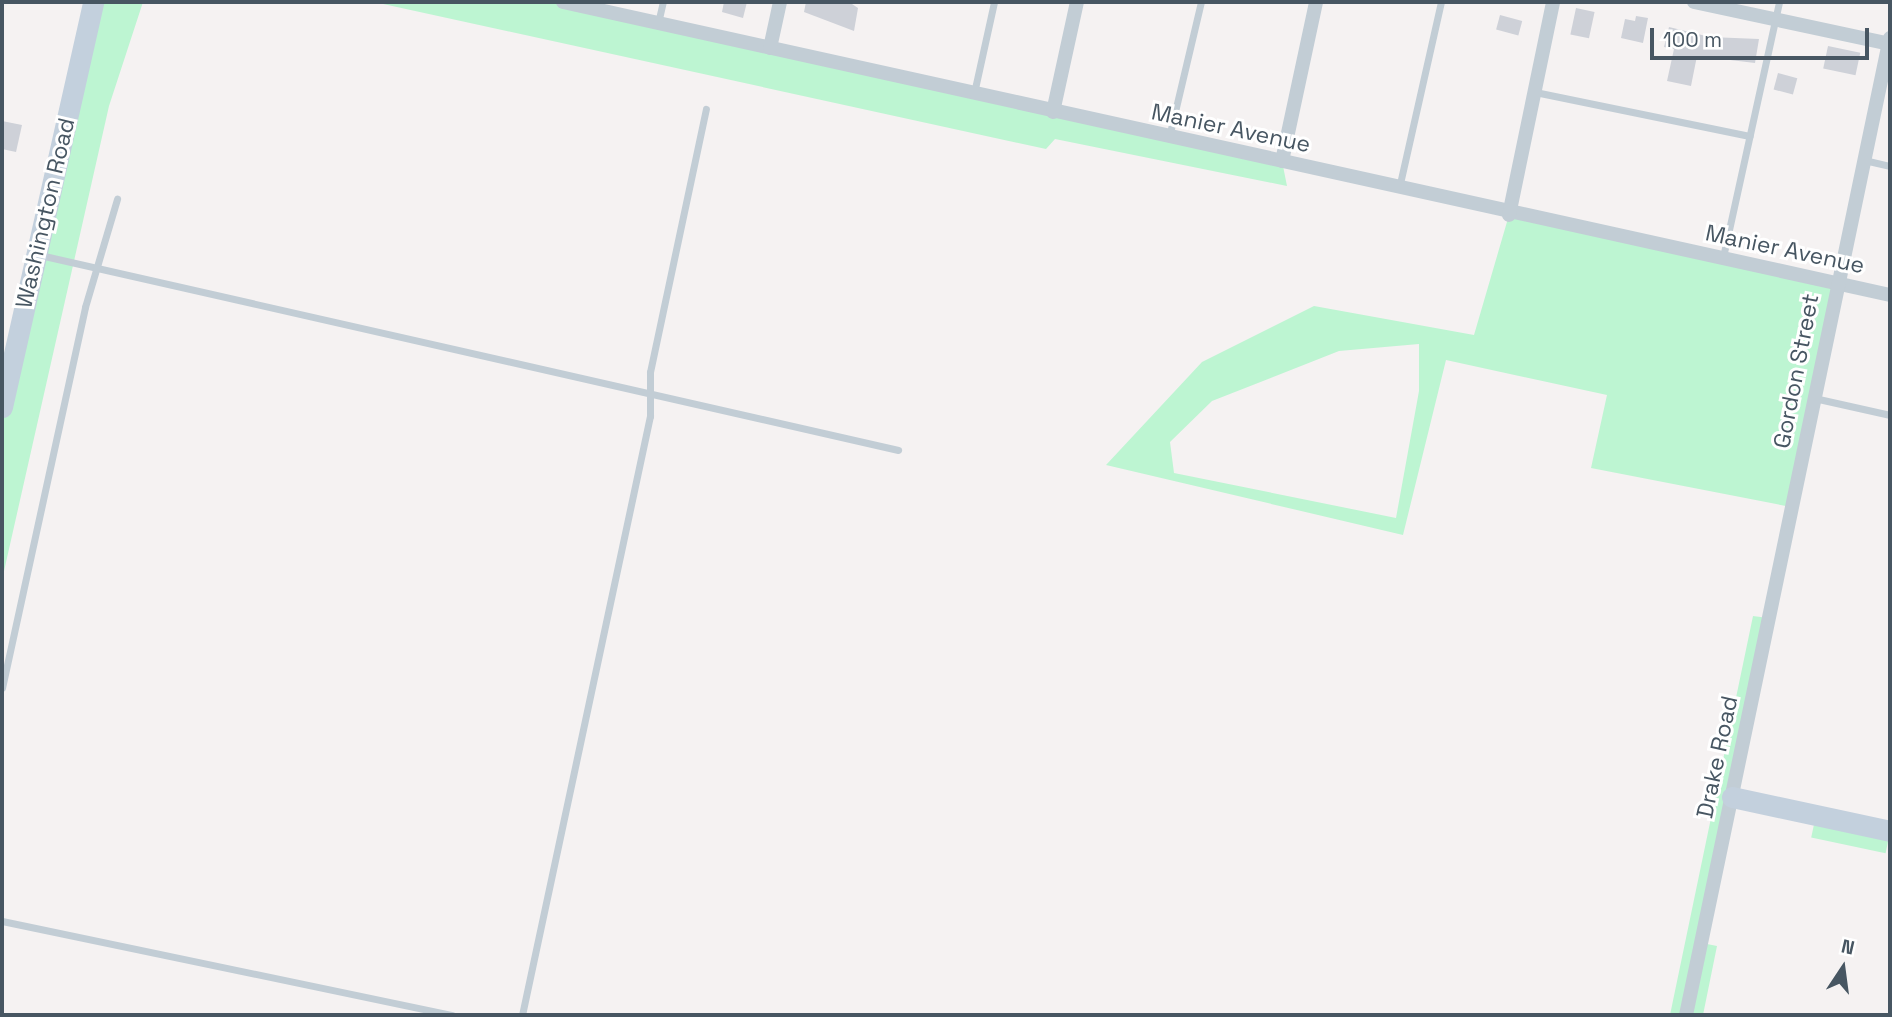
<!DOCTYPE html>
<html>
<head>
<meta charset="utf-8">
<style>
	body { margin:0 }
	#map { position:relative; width:1892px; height:1017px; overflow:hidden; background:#f5f2f2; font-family:"Space Grotesk",sans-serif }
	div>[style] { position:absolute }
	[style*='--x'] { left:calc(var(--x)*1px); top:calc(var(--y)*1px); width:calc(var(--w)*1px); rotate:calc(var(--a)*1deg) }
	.green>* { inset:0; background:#bdf5d2; transform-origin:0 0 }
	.building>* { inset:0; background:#ced1d8; transform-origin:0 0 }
	.lane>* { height:7px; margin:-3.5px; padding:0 3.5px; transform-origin:3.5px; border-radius:3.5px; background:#c2cdd5 }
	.street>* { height:14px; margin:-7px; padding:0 7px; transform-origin:7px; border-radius:7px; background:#c2cdd5 }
	.secondary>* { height:21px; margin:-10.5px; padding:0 10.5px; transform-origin:10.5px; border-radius:10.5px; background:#c3d0dd }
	span { translate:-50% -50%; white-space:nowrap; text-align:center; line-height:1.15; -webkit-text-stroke:6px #fff; paint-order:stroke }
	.street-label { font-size:23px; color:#475662 }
	.frame { position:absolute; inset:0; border:4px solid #475662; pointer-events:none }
	.north { position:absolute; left:1808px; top:933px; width:70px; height:70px; -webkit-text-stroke:5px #fff; paint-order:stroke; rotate:13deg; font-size:19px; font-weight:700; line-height:28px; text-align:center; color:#475662 }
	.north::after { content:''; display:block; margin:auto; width:24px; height:32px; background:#475662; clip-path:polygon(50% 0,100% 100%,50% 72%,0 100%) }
	.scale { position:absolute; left:1650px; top:28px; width:219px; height:32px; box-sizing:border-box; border:4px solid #475662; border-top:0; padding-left:9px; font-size:21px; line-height:24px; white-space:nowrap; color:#475662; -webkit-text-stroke:5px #fff; paint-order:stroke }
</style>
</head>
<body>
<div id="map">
	<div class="green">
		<div style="clip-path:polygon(93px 2px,143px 2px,109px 106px,2px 580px,2px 407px)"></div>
		<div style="clip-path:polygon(374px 2px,563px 2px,1282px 161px,1287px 186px,1055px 139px,1046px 149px)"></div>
		<div style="clip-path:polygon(evenodd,1509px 215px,1836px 283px,1791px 507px,1591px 468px,1607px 395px,1446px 360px,1403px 535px,1106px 465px,1202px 362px,1314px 306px,1474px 335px,1509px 215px,1419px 344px,1419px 391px,1396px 518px,1174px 473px,1170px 442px,1212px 401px,1339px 351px,1419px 344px)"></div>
		<div style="clip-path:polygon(1753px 616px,1768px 618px,1702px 943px,1717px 946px,1703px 1015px,1670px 1015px)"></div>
		<div style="left:1816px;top:815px;width:76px;height:23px;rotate:12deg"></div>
	</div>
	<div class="building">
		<div style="clip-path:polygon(724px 2px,747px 2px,743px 18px,722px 12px)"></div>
		<div style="clip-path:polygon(806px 2px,849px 2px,858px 8px,854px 31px,804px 12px)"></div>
		<div style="left:1576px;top:8px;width:19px;height:27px;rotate:12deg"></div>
		<div style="left:1500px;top:15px;width:23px;height:15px;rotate:15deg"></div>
		<div style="clip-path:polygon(1636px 16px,1648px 18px,1643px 43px,1621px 38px,1625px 19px,1635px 21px)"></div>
		<div style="clip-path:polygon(1669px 27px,1710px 37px,1759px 39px,1755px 63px,1697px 56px,1691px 86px,1667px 81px,1674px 49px,1664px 47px)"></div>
		<div style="left:1828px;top:46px;width:33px;height:23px;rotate:12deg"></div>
		<div style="left:1778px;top:73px;width:20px;height:17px;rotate:15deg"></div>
		<div style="clip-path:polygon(2px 121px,22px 125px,16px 152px,2px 149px)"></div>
	</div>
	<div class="lane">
		<div style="--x:658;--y:23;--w:22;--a:-77"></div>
		<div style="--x:1535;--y:92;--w:219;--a:11.6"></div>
		<div style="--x:974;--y:93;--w:93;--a:-77.6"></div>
		<div style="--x:1169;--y:137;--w:139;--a:-76.7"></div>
		<div style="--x:1864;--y:160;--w:27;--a:13"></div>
		<div style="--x:1399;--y:188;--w:191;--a:-77.3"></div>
		<div style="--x:40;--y:255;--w:880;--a:12.8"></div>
		<div style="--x:1723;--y:257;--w:261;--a:-77.6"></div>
		<div style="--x:1814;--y:398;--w:78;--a:12.6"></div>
		<div style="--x:2;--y:688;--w:390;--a:-77.7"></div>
		<div style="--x:85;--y:307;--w:113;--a:-73.5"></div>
		<div style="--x:2;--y:921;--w:460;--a:11.8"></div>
		<div style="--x:522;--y:1015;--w:613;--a:-77.94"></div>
		<div style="--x:650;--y:416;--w:44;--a:-90"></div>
		<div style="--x:650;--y:372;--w:269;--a:-78"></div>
	</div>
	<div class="street">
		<div style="--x:563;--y:2;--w:1359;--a:12.45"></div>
		<div style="--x:1694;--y:2;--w:200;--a:12.1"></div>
		<div style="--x:770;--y:48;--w:47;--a:-77.7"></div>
		<div style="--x:1053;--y:112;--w:113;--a:-77.7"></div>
		<div style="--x:1282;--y:161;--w:163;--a:-77.9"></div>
		<div style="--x:1509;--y:215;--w:217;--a:-78.3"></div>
		<div style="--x:1686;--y:1015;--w:998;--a:-78.21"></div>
	</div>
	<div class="secondary">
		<div style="--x:2;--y:407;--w:415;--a:-77.3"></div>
		<div style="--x:1732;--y:797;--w:162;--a:12.1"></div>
	</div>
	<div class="street-label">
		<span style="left:1231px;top:128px;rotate:12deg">Manier Avenue</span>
		<span style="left:45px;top:213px;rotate:-77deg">Washington Road</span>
		<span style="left:1785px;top:249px;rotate:12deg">Manier Avenue</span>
		<span style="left:1796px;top:371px;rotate:-79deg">Gordon Street</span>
		<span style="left:1717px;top:757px;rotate:-78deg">Drake Road</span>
	</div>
	<div class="frame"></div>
	<div class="north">N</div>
	<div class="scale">100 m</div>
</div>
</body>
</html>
